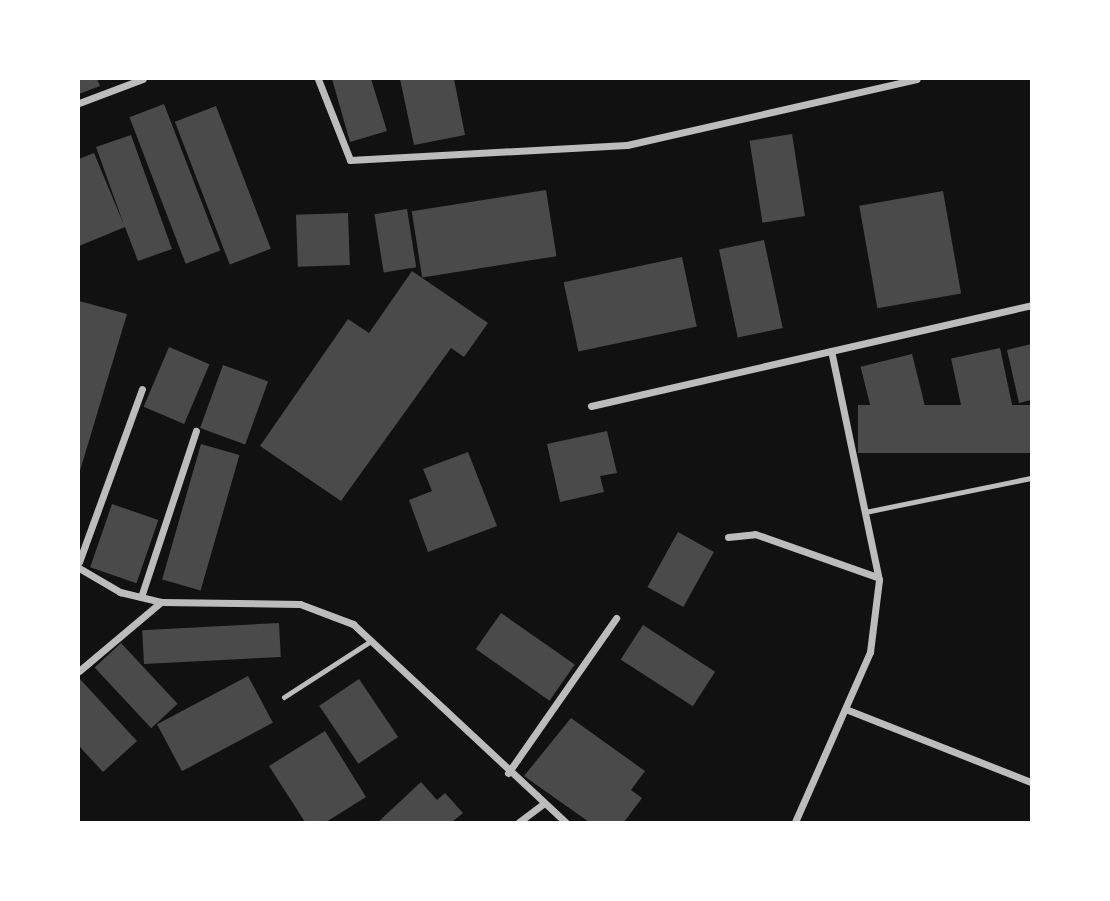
<!DOCTYPE html>
<html>
<head>
<meta charset="utf-8">
<style>
	body { margin:0 }
	#map { position:relative; width:1110px; height:901px; overflow:hidden; background:#111; font-family:Manrope,sans-serif }
	div>[style] { position:absolute }
	[style*='--x'] { left:calc(var(--x)*1px); top:calc(var(--y)*1px); width:calc(var(--w)*1px); rotate:calc(var(--a)*1deg) }
	.building>* { inset:0; background:#4a4a4a; transform-origin:0 0 }
	.service>* { height:5px; margin:-2.5px; padding:0 2.5px; transform-origin:2.5px; border-radius:2.5px; background:#bcbcbc }
	.minor>* { height:7px; margin:-3.5px; padding:0 3.5px; transform-origin:3.5px; border-radius:3.5px; background:#bcbcbc }
	span { translate:-50% -50%; white-space:nowrap; text-align:center; line-height:1.15; -webkit-text-stroke:7px #fff; paint-order:stroke }
	.frame { position:absolute; inset:0; border:80px solid #fff; pointer-events:none }
</style>
</head>
<body>
<div id="map">
	<div class="building">
		<div style="clip-path:polygon(79px 79px,97px 79px,100px 86px,79px 94px)"></div>
		<div style="clip-path:polygon(332px 79px,371px 79px,387px 131px,350px 142px)"></div>
		<div style="clip-path:polygon(400px 79px,454px 79px,465px 135px,414px 145px)"></div>
		<div style="left:164px;top:104px;width:157px;height:37px;rotate:69deg"></div>
		<div style="left:216px;top:106px;width:153px;height:44px;rotate:69deg"></div>
		<div style="left:792px;top:134px;width:83px;height:43px;rotate:81deg"></div>
		<div style="clip-path:polygon(131px 135px,172px 249px,138px 261px,125px 227px,79px 246px,79px 159px,94px 153px,124px 225px,96px 147px)"></div>
		<div style="left:546px;top:190px;width:67px;height:136px;rotate:81deg"></div>
		<div style="left:943px;top:191px;width:104px;height:85px;rotate:80deg"></div>
		<div style="left:407px;top:209px;width:59px;height:33px;rotate:81deg"></div>
		<div style="left:348px;top:213px;width:52px;height:52px;rotate:88deg"></div>
		<div style="left:764px;top:240px;width:90px;height:46px;rotate:78deg"></div>
		<div style="left:682px;top:257px;width:71px;height:121px;rotate:78deg"></div>
		<div style="clip-path:polygon(412px 271px,488px 323px,464px 357px,451px 348px,341px 501px,260px 446px,348px 319px,369px 333px)"></div>
		<div style="clip-path:polygon(79px 301px,127px 314px,79px 474px)"></div>
		<div style="clip-path:polygon(1031px 344px,1031px 400px,1019px 403px,1007px 350px)"></div>
		<div style="left:169px;top:347px;width:44px;height:65px;rotate:23deg"></div>
		<div style="left:1000px;top:348px;width:59px;height:50px;rotate:78deg"></div>
		<div style="left:912px;top:354px;width:67px;height:53px;rotate:76deg"></div>
		<div style="left:223px;top:365px;width:48px;height:67px;rotate:20deg"></div>
		<div style="left:1031px;top:405px;width:48px;height:173px;rotate:90deg"></div>
		<div style="clip-path:polygon(607px 431px,617px 473px,600px 476px,604px 492px,560px 502px,547px 444px)"></div>
		<div style="left:201px;top:444px;width:40px;height:141px;rotate:16deg"></div>
		<div style="clip-path:polygon(468px 452px,497px 526px,428px 552px,409px 500px,432px 491px,423px 469px)"></div>
		<div style="left:112px;top:504px;width:49px;height:67px;rotate:19deg"></div>
		<div style="left:678px;top:532px;width:41px;height:63px;rotate:29deg"></div>
		<div style="left:501px;top:613px;width:90px;height:44px;rotate:35deg"></div>
		<div style="left:279px;top:623px;width:34px;height:137px;rotate:87deg"></div>
		<div style="left:643px;top:625px;width:86px;height:41px;rotate:33deg"></div>
		<div style="left:121px;top:643px;width:83px;height:36px;rotate:47deg"></div>
		<div style="left:248px;top:676px;width:53px;height:103px;rotate:62deg"></div>
		<div style="clip-path:polygon(79px 678px,137px 741px,103px 772px,79px 746px)"></div>
		<div style="left:359px;top:679px;width:70px;height:48px;rotate:56deg"></div>
		<div style="clip-path:polygon(571px 718px,645px 771px,631px 790px,642px 798px,624px 822px,589px 822px,524px 776px)"></div>
		<div style="clip-path:polygon(325px 731px,366px 797px,326px 822px,305px 822px,269px 766px)"></div>
		<div style="clip-path:polygon(421px 782px,437px 800px,445px 793px,463px 813px,452px 822px,378px 822px)"></div>
	</div>
	<div class="service">
		<div style="--x:865;--y:512;--w:169;--a:-11.6"></div>
		<div style="--x:284;--y:697;--w:103;--a:-32.8"></div>
	</div>
	<div class="minor">
		<div style="--x:318;--y:79;--w:87;--a:68.4"></div>
		<div style="--x:350;--y:160;--w:277;--a:-3.1"></div>
		<div style="--x:627;--y:145;--w:297;--a:-12.8"></div>
		<div style="--x:79;--y:103;--w:68;--a:-20.6"></div>
		<div style="--x:591;--y:406;--w:451;--a:-12.9"></div>
		<div style="--x:728;--y:537;--w:27;--a:-6"></div>
		<div style="--x:755;--y:534;--w:129;--a:19.4"></div>
		<div style="--x:79;--y:562;--w:184;--a:-70"></div>
		<div style="--x:79;--y:568;--w:48;--a:30.3"></div>
		<div style="--x:120;--y:592;--w:42;--a:13.7"></div>
		<div style="--x:161;--y:602;--w:139;--a:0.8"></div>
		<div style="--x:300;--y:604;--w:57;--a:20.7"></div>
		<div style="--x:353;--y:624;--w:290;--a:43"></div>
		<div style="--x:141;--y:597;--w:175;--a:-71.7"></div>
		<div style="--x:79;--y:671;--w:107;--a:-40.1"></div>
		<div style="--x:848;--y:710;--w:197;--a:21.5"></div>
		<div style="--x:508;--y:773;--w:189;--a:-55.1"></div>
		<div style="--x:519;--y:822;--w:30;--a:-37"></div>
		<div style="--x:795;--y:822;--w:186;--a:-66.2"></div>
		<div style="--x:870;--y:652;--w:73;--a:-82.9"></div>
		<div style="--x:879;--y:580;--w:234;--a:-101.8"></div>
	</div>
	<div class="frame"></div>
</div>
</body>
</html>
